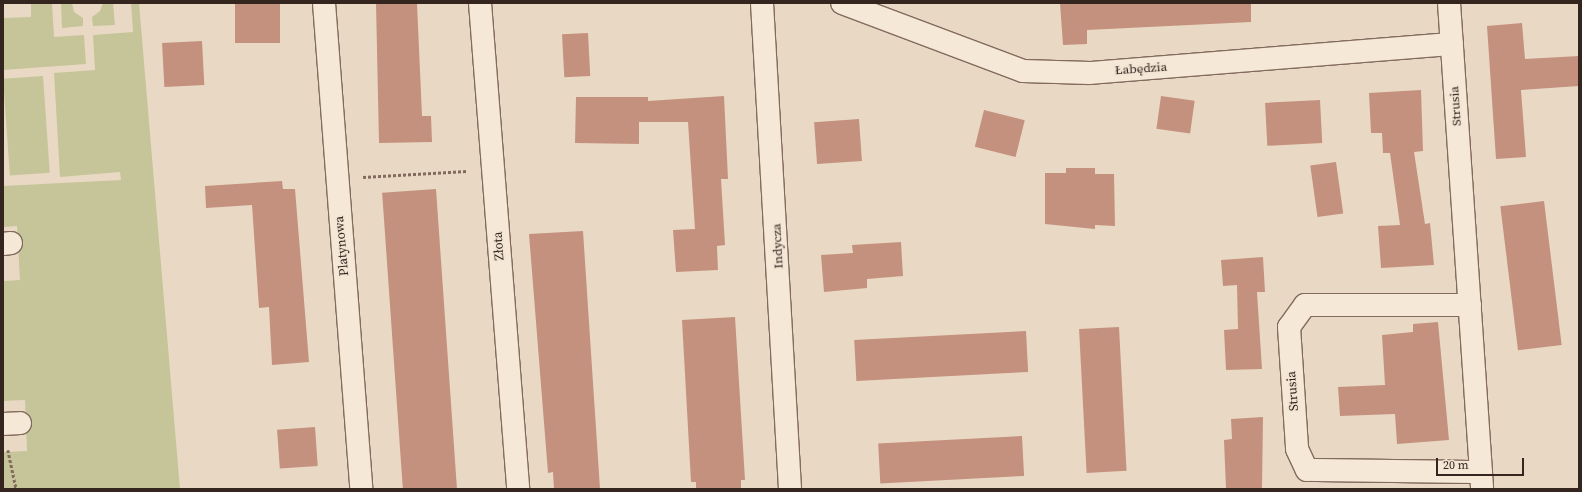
<!DOCTYPE html>
<html>
<head>
<meta charset="utf-8">
<style>
	body { margin:0 }
	#map { position:relative; width:1582px; height:492px; overflow:hidden; background:#e9d9c4; font-family:"Source Serif 4",serif }
	div>[style] { position:absolute }
	[style*='--x'] { left:calc(var(--x)*1px); top:calc(var(--y)*1px); width:calc(var(--w)*1px); rotate:calc(var(--a)*1deg) }
	.green>* { inset:0; background:#c6c59a; transform-origin:0 0 }
	.building>* { inset:0; background:#c4917e; transform-origin:0 0 }
	.path>* { height:2.5px; margin-top:-1.25px; transform-origin:0; background:repeating-linear-gradient(90deg,#826b5d 0 3px,transparent 0 5px) }
	.roads { filter:drop-shadow(1px 0 #826b5d) drop-shadow(-1px 0 #826b5d) drop-shadow(0 1px #826b5d) drop-shadow(0 -1px #826b5d) }
	.minor>* { height:22px; margin:-11px; padding:0 11px; transform-origin:11px; border-radius:11px; background:#f5e8d7 }
	span { translate:-50% -50%; white-space:nowrap; text-align:center; line-height:1.15; -webkit-text-stroke:3px #f2e4d3; paint-order:stroke }
	.street-label { font-size:13px; color:#34261f }
	.frame { position:absolute; inset:0; border:4px solid #34261f; pointer-events:none }
	.scale { position:absolute; left:1436px; top:458px; width:88px; height:18px; box-sizing:border-box; border:2px solid #34261f; border-top:0; padding-left:5px; font-size:12px; line-height:14px; white-space:nowrap; color:#34261f; -webkit-text-stroke:3px #f2e4d3; paint-order:stroke }
</style>
</head>
<body>
<div id="map">
	<div class="green">
		<div style="clip-path:polygon(31px 3px,52px 3px,54px 37px,84px 35px,86px 64px,3px 70px,3px 18px,31px 17px)"></div>
		<div style="clip-path:polygon(61px 3px,72px 3px,74px 12px,83px 18px,83px 26px,62px 28px)"></div>
		<div style="clip-path:polygon(103px 3px,113px 3px,115px 25px,93px 26px,92px 17px,100px 11px)"></div>
		<div style="clip-path:polygon(131px 3px,139px 3px,180px 489px,3px 489px,3px 452px,27px 451px,25px 400px,3px 401px,3px 281px,20px 280px,17px 226px,3px 227px,3px 186px,121px 180px,120px 172px,60px 177px,54px 73px,95px 70px,93px 35px,133px 32px)"></div>
		<div style="left:43px;top:76px;width:97px;height:40px;rotate:86deg"></div>
	</div>
	<div class="building">
		<div style="left:235px;top:3px;width:45px;height:40px"></div>
		<div style="clip-path:polygon(376px 3px,417px 3px,422px 116px,431px 116px,432px 142px,379px 143px)"></div>
		<div style="clip-path:polygon(1060px 3px,1251px 3px,1251px 22px,1087px 30px,1087px 44px,1063px 45px)"></div>
		<div style="clip-path:polygon(1522px 23px,1525px 59px,1579px 56px,1579px 86px,1521px 90px,1526px 157px,1496px 159px,1487px 26px)"></div>
		<div style="left:588px;top:33px;width:43px;height:26px;rotate:87deg"></div>
		<div style="left:202px;top:41px;width:44px;height:40px;rotate:87deg"></div>
		<div style="clip-path:polygon(1421px 90px,1423px 151px,1414px 152px,1425px 224px,1430px 223px,1434px 265px,1381px 268px,1378px 226px,1400px 225px,1390px 153px,1383px 153px,1382px 133px,1371px 133px,1369px 93px)"></div>
		<div style="clip-path:polygon(724px 96px,728px 179px,721px 179px,725px 245px,717px 246px,718px 270px,676px 272px,673px 230px,695px 229px,688px 122px,639px 122px,639px 144px,575px 143px,576px 97px,648px 97px,648px 101px)"></div>
		<div style="left:1161px;top:96px;width:34px;height:33px;rotate:8deg"></div>
		<div style="left:1320px;top:100px;width:43px;height:55px;rotate:87deg"></div>
		<div style="left:984px;top:110px;width:42px;height:38px;rotate:14deg"></div>
		<div style="left:859px;top:119px;width:42px;height:45px;rotate:86deg"></div>
		<div style="left:1336px;top:162px;width:52px;height:26px;rotate:82deg"></div>
		<div style="clip-path:polygon(1066px 168px,1095px 168px,1095px 174px,1114px 174px,1115px 226px,1095px 225px,1095px 229px,1045px 224px,1045px 173px,1066px 173px)"></div>
		<div style="clip-path:polygon(282px 181px,283px 189px,295px 189px,309px 362px,272px 365px,269px 307px,259px 308px,252px 205px,206px 208px,205px 186px)"></div>
		<div style="left:436px;top:189px;width:301px;height:54px;rotate:86deg"></div>
		<div style="left:1544px;top:201px;width:145px;height:44px;rotate:83deg"></div>
		<div style="clip-path:polygon(583px 231px,600px 489px,554px 489px,553px 472px,548px 473px,529px 234px)"></div>
		<div style="clip-path:polygon(901px 242px,903px 276px,867px 279px,867px 288px,824px 292px,821px 255px,853px 253px,852px 245px)"></div>
		<div style="clip-path:polygon(1263px 257px,1265px 292px,1257px 292px,1262px 369px,1226px 370px,1224px 330px,1238px 329px,1237px 285px,1223px 286px,1221px 260px)"></div>
		<div style="clip-path:polygon(735px 317px,745px 480px,741px 480px,741px 489px,696px 489px,696px 482px,691px 482px,682px 320px)"></div>
		<div style="clip-path:polygon(1438px 322px,1449px 440px,1397px 444px,1395px 414px,1340px 416px,1338px 387px,1385px 385px,1382px 335px,1413px 332px,1413px 324px)"></div>
		<div style="left:1119px;top:327px;width:144px;height:40px;rotate:87deg"></div>
		<div style="left:1026px;top:331px;width:41px;height:172px;rotate:87deg"></div>
		<div style="clip-path:polygon(1263px 417px,1262px 489px,1226px 489px,1224px 440px,1232px 439px,1231px 419px)"></div>
		<div style="left:315px;top:427px;width:39px;height:38px;rotate:86deg"></div>
		<div style="left:1022px;top:436px;width:40px;height:144px;rotate:87deg"></div>
	</div>
	<div class="path">
		<div style="--x:363;--y:177;--w:104;--a:-3.3"></div>
		<div style="--x:8;--y:450;--w:40;--a:78"></div>
	</div>
	<div class="roads">
		<div class="minor">
			<div style="--x:324;--y:3;--w:487;--a:85.6"></div>
			<div style="--x:480;--y:3;--w:487;--a:85.5"></div>
			<div style="--x:762;--y:3;--w:487;--a:86.7"></div>
			<div style="--x:842;--y:3;--w:193;--a:20.6"></div>
			<div style="--x:1023;--y:71;--w:67;--a:1.7"></div>
			<div style="--x:1090;--y:73;--w:363;--a:-4.6"></div>
			<div style="--x:1449;--y:3;--w:487;--a:86.1"></div>
			<div style="--x:3;--y:244;--w:8;--a:-7"></div>
			<div style="--x:1470;--y:305;--w:165;--a:180"></div>
			<div style="--x:1305;--y:305;--w:27;--a:126"></div>
			<div style="--x:1289;--y:327;--w:122;--a:86.2"></div>
			<div style="--x:1297;--y:449;--w:23;--a:65"></div>
			<div style="--x:1307;--y:470;--w:174;--a:0.7"></div>
			<div style="--x:3;--y:424;--w:17;--a:-3"></div>
		</div>
	</div>
	<div class="street-label">
		<span style="left:1141px;top:69px;rotate:-4deg">Łabędzia</span>
		<span style="left:1456px;top:106px;rotate:-94deg">Strusia</span>
		<span style="left:342px;top:246px;rotate:-95deg">Platynowa</span>
		<span style="left:499px;top:246px;rotate:-94deg">Złota</span>
		<span style="left:778px;top:246px;rotate:-93deg">Indycza</span>
		<span style="left:1293px;top:391px;rotate:-94deg">Strusia</span>
	</div>
	<div class="frame"></div>
	<div class="scale">20 m</div>
</div>
</body>
</html>
